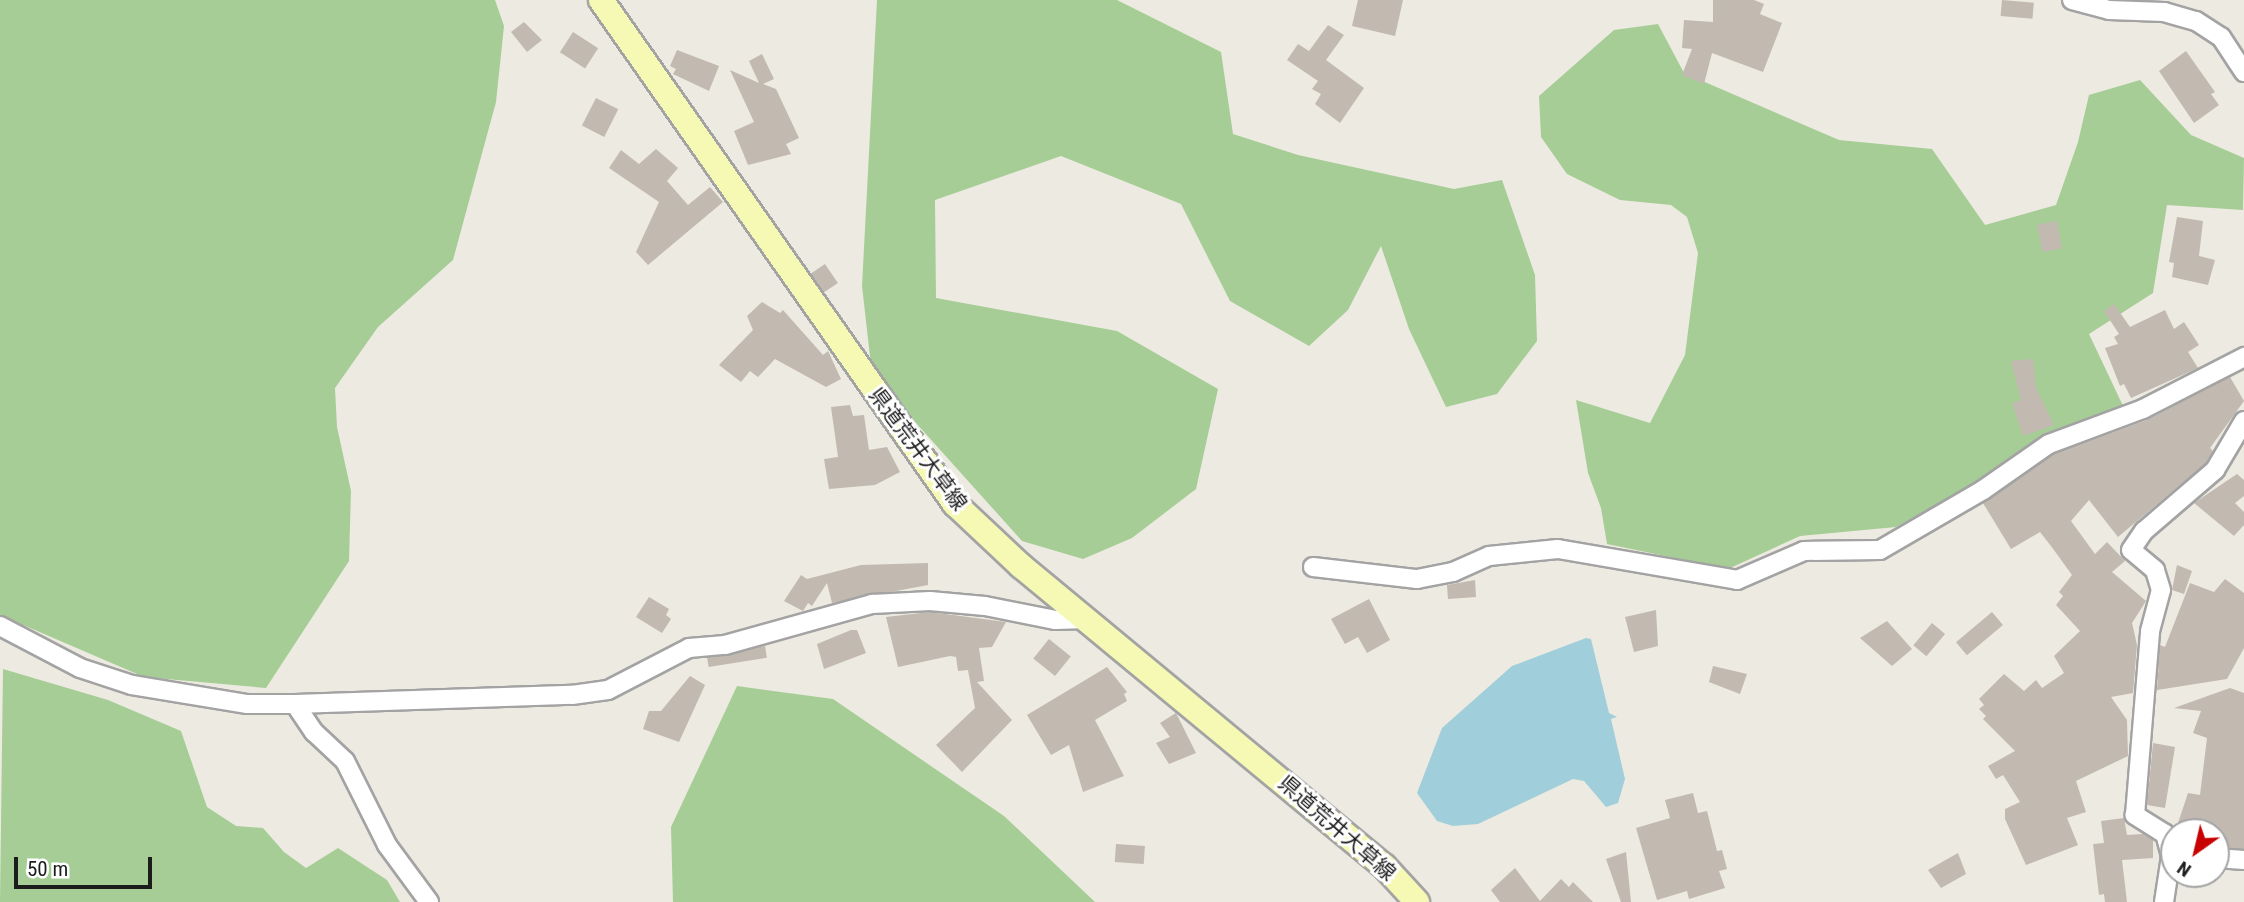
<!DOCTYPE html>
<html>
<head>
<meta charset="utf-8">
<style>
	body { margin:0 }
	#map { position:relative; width:2244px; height:902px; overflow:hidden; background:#edeae1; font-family:"Roboto Condensed","Noto Sans JP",sans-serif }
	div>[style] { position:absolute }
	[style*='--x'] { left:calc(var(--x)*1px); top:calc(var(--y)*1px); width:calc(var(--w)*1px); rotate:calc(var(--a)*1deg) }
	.forest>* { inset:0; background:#a6cd96 }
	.water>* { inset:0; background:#a1cedb }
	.building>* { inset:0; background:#c2b9b1; transform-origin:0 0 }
	.roads { filter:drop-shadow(2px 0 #a3a3a3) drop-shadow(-2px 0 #a3a3a3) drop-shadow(0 2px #a3a3a3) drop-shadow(0 -2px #a3a3a3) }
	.minor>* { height:18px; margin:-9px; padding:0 9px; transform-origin:9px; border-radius:9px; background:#fff }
	.secondary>* { height:24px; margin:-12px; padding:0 12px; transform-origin:12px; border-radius:12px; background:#f5f9b4 }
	span { translate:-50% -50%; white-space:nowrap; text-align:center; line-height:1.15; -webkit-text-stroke:6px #fff; paint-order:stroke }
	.street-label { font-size:21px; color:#1c1c1c }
	.north { position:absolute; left:2160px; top:818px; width:70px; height:70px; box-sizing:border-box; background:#fff; border:2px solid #a4a4a4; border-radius:50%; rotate:214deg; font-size:19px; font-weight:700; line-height:28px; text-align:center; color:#1c1c1c }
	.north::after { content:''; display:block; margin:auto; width:24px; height:32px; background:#c70201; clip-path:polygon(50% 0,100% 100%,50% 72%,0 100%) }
	.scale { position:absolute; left:14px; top:857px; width:138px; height:32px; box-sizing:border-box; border:4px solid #1c1c1c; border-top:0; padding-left:9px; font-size:21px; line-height:24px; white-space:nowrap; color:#1c1c1c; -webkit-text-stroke:5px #fff; paint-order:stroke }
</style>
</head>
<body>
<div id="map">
	<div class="forest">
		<div style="clip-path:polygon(0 0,495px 0,504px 26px,496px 102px,453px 260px,378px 327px,335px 388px,337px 427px,351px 491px,349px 561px,266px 688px,144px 677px,0 615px)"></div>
		<div style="clip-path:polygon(877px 0,1117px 0,1221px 52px,1233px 134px,1298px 155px,1454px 189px,1502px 180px,1535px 275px,1537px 341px,1497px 394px,1446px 407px,1409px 329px,1381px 246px,1348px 310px,1309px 346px,1230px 301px,1181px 204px,1061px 156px,935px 200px,936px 298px,1117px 331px,1218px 389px,1196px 489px,1132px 538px,1083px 559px,1022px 541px,872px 374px,862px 286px)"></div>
		<div style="clip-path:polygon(1658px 24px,1684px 73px,1839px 140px,1932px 149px,1985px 225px,2056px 205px,2078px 142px,2089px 95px,2140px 80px,2191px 135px,2244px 158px,2243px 210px,2167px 205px,2153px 293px,2089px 334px,2124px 408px,2083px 421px,2013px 456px,1970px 488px,1896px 527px,1800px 536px,1728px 569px,1607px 544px,1601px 508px,1588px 473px,1576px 400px,1650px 423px,1685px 355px,1698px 253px,1687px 217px,1671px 205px,1620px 200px,1567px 174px,1541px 137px,1539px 96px,1614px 30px)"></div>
		<div style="clip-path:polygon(3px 669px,108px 700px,181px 731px,207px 807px,236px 826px,263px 828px,284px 852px,306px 868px,338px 848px,387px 880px,400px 902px,0 902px)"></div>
		<div style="clip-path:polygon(737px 686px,833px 699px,1004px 816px,1095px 902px,673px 902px,671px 827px)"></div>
	</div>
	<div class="water">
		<div style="clip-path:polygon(1586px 638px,1591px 639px,1609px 713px,1617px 717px,1611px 719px,1625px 779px,1618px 803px,1606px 807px,1584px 781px,1573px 779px,1478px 824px,1453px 826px,1437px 821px,1417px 793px,1442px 728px,1512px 666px)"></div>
	</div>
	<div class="building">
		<div style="clip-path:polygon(1358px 0,1403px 0,1395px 36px,1352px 26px)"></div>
		<div style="clip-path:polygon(1713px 0,1754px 0,1764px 4px,1760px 14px,1782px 23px,1763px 72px,1712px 53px,1704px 84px,1682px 75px,1692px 49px,1682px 48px,1684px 20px,1713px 22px)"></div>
		<div style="left:2002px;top:0;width:32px;height:16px;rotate:5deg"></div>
		<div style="clip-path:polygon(524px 22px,542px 40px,527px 52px,511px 32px)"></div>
		<div style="clip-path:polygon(1328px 25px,1344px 35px,1326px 60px,1364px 88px,1340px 123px,1315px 104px,1321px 94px,1312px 89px,1318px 81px,1287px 60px,1298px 44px,1309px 51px)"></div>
		<div style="left:573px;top:32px;width:30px;height:24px;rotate:33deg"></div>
		<div style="clip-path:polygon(677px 50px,719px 66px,709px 91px,673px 74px,676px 69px,670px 66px)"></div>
		<div style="clip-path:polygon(2186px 51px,2215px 92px,2211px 94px,2219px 105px,2194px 123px,2159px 71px)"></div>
		<div style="clip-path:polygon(762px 54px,774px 79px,763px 84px,776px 89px,799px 138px,786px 144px,791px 154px,748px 165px,734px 131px,754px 122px,730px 70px,759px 83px,749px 61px)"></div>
		<div style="left:596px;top:98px;width:25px;height:31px;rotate:27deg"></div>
		<div style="clip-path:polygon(656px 149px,678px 168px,667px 181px,688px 205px,710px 187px,723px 202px,648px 265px,636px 252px,659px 202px,609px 168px,621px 150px,639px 164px)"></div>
		<div style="clip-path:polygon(2177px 217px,2203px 221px,2199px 256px,2215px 260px,2208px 285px,2172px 277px,2174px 263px,2169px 262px)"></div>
		<div style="left:2057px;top:221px;width:28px;height:20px;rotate:80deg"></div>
		<div style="left:825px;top:264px;width:23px;height:17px;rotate:56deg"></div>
		<div style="clip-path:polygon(762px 302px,780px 313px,783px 310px,823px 355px,828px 351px,841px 379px,826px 387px,775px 359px,758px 377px,750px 371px,741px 382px,719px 365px,753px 330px,747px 316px)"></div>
		<div style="clip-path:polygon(2114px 304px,2130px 327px,2165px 310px,2174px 329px,2184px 322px,2199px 345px,2188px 352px,2198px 368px,2131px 398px,2124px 384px,2120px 386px,2105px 348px,2118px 344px,2114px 337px,2119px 334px,2104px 311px)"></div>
		<div style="clip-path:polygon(2033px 359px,2036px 388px,2054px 425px,2023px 436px,2012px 403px,2021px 400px,2011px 361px)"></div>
		<div style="clip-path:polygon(2230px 377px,2244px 401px,2210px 448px,2213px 451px,2206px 463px,2118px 537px,2089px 500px,2071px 521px,2095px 554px,2107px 542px,2125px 561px,2112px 572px,2146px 601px,2132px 623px,2137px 645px,2133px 693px,2111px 697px,2127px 720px,2128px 756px,2076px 781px,2086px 812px,2067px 818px,2078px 845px,2026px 865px,2005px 819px,2005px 809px,2020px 802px,2003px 775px,1996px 779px,1988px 766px,2015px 751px,1983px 719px,1986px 716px,1979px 709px,1984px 705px,1979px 699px,2004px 674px,2024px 691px,2036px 680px,2042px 688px,2064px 673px,2054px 656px,2080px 631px,2056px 605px,2063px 596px,2059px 592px,2072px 575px,2051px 546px,2040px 532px,2011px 549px,1983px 503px,2054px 454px,2147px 420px)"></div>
		<div style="clip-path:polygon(850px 405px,853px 416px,864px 415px,869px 450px,887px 447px,900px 472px,875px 485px,829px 489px,824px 459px,838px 457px,831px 407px)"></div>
		<div style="clip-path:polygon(2237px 474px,2244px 480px,2244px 496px,2235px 503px,2244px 512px,2244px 525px,2234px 536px,2194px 503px)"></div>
		<div style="clip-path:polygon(928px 563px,928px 585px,832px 603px,827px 583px,812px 606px,808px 603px,803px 611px,784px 601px,801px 575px,807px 579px,861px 565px)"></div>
		<div style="clip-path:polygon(2177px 565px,2192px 571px,2184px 594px,2172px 590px)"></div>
		<div style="clip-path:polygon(2225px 579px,2244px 593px,2244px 648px,2227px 679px,2157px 690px,2160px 645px,2165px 647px,2190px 583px,2214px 592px)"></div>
		<div style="clip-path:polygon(1475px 580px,1476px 597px,1448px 599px,1447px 585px)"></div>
		<div style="clip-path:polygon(649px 597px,669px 609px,666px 615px,671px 619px,662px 633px,636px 617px)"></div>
		<div style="clip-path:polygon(1369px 599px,1390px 640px,1367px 653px,1358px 637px,1345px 644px,1331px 619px)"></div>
		<div style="clip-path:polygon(1656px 610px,1658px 646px,1634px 652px,1625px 617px)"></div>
		<div style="clip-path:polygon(930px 612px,1006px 622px,992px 647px,979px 648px,984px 681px,977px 682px,1012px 720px,962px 772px,936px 745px,975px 708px,968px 670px,958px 671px,956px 657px,950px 656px,898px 667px,886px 617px)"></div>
		<div style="left:1992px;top:612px;width:17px;height:47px;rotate:50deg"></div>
		<div style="clip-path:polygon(1887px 621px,1912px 649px,1892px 666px,1860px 638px)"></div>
		<div style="left:1932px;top:623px;width:17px;height:29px;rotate:40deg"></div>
		<div style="clip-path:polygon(851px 630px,857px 630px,866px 653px,824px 669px,817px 644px)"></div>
		<div style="left:1049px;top:639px;width:28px;height:25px;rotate:39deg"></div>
		<div style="left:765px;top:646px;width:12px;height:59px;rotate:81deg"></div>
		<div style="clip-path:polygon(1713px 666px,1747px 674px,1740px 694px,1709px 682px)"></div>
		<div style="clip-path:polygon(1107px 667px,1127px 692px,1124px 694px,1127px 701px,1095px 720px,1124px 776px,1083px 792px,1069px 745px,1051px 755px,1027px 715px)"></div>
		<div style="clip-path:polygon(690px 676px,705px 685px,679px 742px,643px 729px,649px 711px,661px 711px)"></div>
		<div style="clip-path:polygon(2230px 688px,2244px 693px,2244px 849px,2216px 847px,2216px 832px,2184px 832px,2184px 828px,2177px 826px,2188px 793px,2200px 795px,2207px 738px,2193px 733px,2201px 711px,2174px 708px)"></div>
		<div style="clip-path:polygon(1176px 713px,1196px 753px,1169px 764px,1156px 743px,1170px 737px,1160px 723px)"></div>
		<div style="clip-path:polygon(2153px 743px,2175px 747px,2165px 808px,2147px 805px)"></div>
		<div style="clip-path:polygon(1693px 793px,1698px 813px,1707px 811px,1717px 851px,1722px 850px,1727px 869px,1719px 871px,1725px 888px,1689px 899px,1687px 891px,1657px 900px,1636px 828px,1670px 818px,1665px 800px)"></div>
		<div style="clip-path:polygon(2124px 818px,2127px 835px,2143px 834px,2153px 840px,2153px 858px,2122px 860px,2127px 902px,2105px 902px,2104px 894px,2099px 895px,2093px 844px,2104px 843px,2101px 821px)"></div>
		<div style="left:1116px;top:844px;width:29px;height:18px;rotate:4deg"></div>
		<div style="clip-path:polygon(1626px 852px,1631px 902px,1621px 902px,1606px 859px)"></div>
		<div style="clip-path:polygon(1958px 853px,1966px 874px,1941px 888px,1928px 870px)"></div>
		<div style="clip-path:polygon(1515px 868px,1540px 901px,1561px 879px,1569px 887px,1573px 882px,1593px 902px,1500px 902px,1491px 890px)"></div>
	</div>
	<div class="roads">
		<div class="minor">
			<div style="--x:2072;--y:0;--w:38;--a:15"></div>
			<div style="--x:2109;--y:10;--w:55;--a:2.1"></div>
			<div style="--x:2164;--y:12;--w:33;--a:16"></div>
			<div style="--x:2196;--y:21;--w:30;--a:33"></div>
			<div style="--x:2221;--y:37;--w:42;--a:56.7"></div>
			<div style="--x:1313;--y:567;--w:105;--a:6.6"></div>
			<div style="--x:1417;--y:579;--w:37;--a:-11"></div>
			<div style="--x:1453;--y:572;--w:39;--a:-24"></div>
			<div style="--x:1489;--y:556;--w:69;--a:-5.8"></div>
			<div style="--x:1558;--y:549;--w:182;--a:9.8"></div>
			<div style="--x:1737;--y:580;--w:73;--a:-23.4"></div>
			<div style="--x:1804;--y:551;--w:76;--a:-0.8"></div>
			<div style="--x:1880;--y:550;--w:119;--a:-30.2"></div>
			<div style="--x:1983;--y:490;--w:80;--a:-34.9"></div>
			<div style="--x:2049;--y:444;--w:100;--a:-20.4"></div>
			<div style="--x:2143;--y:409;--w:114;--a:-27.2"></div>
			<div style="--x:0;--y:626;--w:90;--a:27.7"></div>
			<div style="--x:80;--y:668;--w:55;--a:18.1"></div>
			<div style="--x:132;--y:685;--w:117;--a:9.4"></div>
			<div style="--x:247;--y:704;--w:48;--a:0"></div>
			<div style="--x:295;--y:704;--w:277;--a:-1.9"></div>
			<div style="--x:572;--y:695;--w:36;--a:-8"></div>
			<div style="--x:608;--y:690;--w:91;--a:-27.4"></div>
			<div style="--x:689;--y:648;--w:36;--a:-5"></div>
			<div style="--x:725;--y:645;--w:153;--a:-15.6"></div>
			<div style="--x:872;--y:604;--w:58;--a:-3"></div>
			<div style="--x:930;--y:601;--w:55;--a:5.2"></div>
			<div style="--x:985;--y:606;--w:71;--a:11.3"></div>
			<div style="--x:1055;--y:620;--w:31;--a:-2"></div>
			<div style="--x:295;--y:704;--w:34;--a:56"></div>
			<div style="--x:314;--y:732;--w:42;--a:43.1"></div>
			<div style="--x:345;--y:761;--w:94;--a:63.4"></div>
			<div style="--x:387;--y:845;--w:71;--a:53.6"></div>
			<div style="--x:2216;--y:858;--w:28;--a:4"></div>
			<div style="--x:2164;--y:902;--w:47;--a:-81.3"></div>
			<div style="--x:2171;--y:856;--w:23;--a:-105"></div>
			<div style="--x:2165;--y:834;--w:36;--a:-148"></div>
			<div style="--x:2135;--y:815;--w:185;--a:-85.3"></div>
			<div style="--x:2150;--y:631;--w:42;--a:-75"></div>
			<div style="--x:2161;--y:590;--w:21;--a:-107"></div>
			<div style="--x:2155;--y:570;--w:31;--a:-140"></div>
			<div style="--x:2131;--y:550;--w:23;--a:-56"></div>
			<div style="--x:2144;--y:531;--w:94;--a:-40.7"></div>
			<div style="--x:2215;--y:470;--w:57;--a:-59.4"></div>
		</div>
		<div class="secondary">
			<div style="--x:601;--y:0;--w:616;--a:54.92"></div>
			<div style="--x:955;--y:504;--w:91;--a:43.2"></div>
			<div style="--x:1021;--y:566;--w:471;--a:39.6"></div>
			<div style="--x:1384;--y:866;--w:49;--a:47.5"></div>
		</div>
	</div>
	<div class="street-label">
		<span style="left:918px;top:449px;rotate:53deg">県道荒井大草線</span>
		<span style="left:1337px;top:828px;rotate:41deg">県道荒井大草線</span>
	</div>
	<div class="north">N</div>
	<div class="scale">50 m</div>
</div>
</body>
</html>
